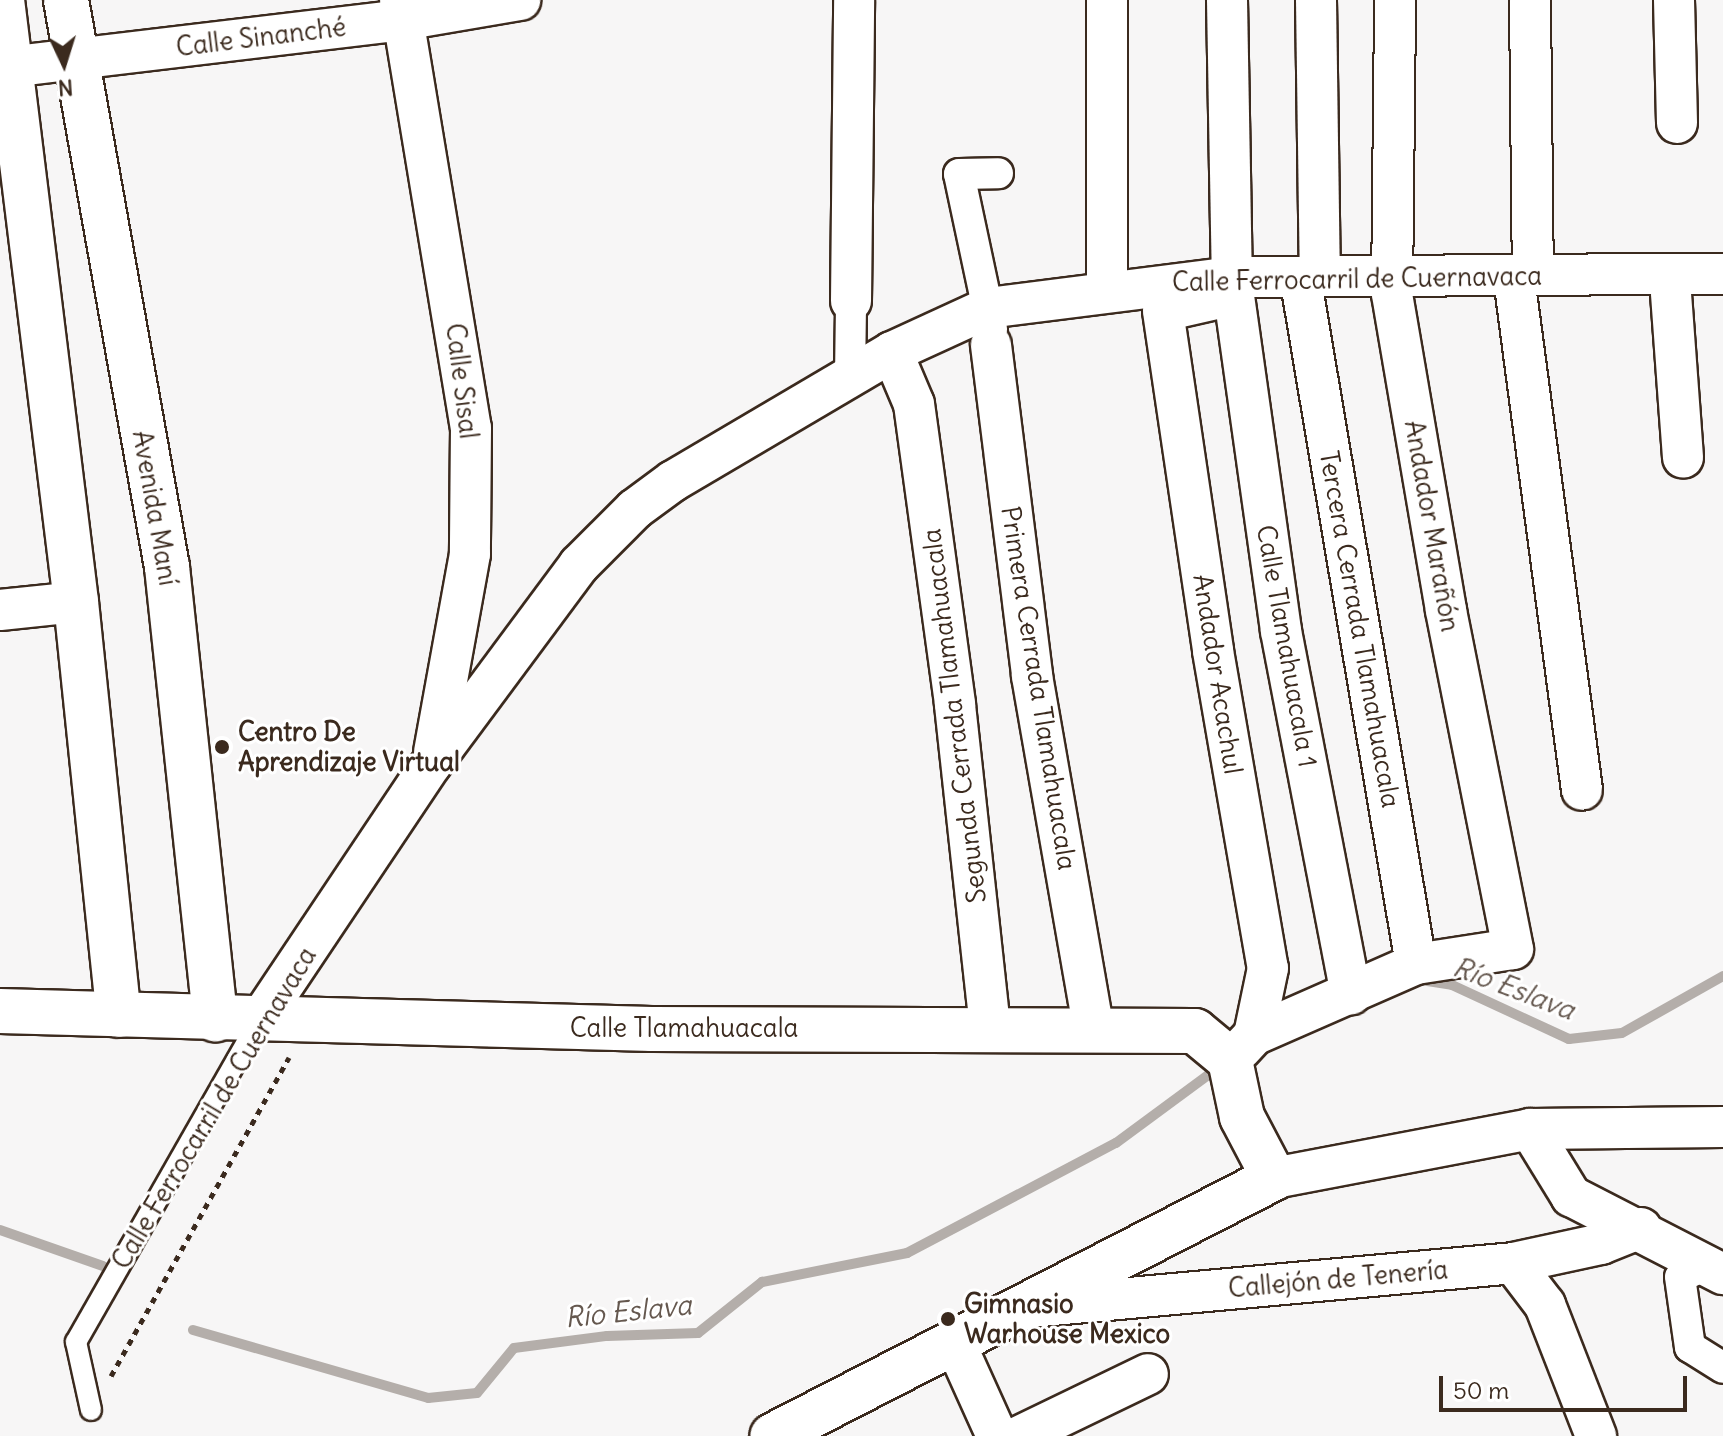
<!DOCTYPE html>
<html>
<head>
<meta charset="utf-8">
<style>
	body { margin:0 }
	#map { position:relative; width:1723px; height:1436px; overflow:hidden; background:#f7f6f6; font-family:Delius,sans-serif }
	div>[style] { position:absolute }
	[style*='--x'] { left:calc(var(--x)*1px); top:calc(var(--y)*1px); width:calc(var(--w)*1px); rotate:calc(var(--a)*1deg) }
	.stream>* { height:10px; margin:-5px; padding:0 5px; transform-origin:5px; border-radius:5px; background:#b4aeaa }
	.path>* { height:5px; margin-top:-2.5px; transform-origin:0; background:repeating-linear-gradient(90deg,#3b2a1e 0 6px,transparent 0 12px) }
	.roads { filter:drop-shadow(2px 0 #3b2a1e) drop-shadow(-2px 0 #3b2a1e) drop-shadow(0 2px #3b2a1e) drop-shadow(0 -2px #3b2a1e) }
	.service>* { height:20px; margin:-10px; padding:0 10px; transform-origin:10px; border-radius:10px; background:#fff }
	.pedestrian>* { height:30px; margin:-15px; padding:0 15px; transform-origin:15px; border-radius:15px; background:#fff }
	.minor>* { height:40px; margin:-20px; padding:0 20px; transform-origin:20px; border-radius:20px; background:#fff }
	.tertiary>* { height:44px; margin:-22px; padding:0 22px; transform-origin:22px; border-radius:22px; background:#fff }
	.dots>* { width:22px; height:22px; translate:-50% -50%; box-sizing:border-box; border:4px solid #fff; border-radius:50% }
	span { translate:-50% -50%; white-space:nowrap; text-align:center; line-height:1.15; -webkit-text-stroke:6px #fff; paint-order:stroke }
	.street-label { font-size:26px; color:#3b2a1e }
	.poi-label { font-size:26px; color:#3b2a1e; font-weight:700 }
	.left { translate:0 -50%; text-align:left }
	.water-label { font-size:28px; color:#65584f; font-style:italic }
	.north { position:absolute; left:24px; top:24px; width:80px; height:80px; -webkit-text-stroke:6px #fff; paint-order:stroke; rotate:176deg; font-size:22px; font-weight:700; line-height:32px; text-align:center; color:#3b2a1e }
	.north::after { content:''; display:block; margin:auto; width:28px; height:36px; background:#3b2a1e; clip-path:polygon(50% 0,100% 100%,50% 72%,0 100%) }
	.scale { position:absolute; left:1439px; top:1376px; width:248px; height:36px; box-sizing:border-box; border:4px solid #3b2a1e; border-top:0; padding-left:10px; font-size:24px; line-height:28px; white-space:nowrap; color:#3b2a1e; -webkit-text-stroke:6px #fff; paint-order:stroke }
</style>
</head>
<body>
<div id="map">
	<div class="stream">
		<div style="--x:1421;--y:980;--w:31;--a:9"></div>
		<div style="--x:1452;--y:985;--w:129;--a:24.8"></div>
		<div style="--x:1569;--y:1039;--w:53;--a:-6.5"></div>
		<div style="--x:1622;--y:1033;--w:116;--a:-29.4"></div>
		<div style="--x:0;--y:1230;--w:109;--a:19.3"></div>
		<div style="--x:193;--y:1330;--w:245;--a:16.1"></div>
		<div style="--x:428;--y:1398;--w:49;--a:-5.8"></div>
		<div style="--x:477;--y:1393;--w:58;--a:-50.6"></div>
		<div style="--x:514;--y:1348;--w:94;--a:-7.4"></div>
		<div style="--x:607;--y:1336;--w:91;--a:-1.9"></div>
		<div style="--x:698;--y:1333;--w:82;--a:-38.6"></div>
		<div style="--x:762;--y:1282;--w:148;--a:-11.3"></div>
		<div style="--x:907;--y:1253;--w:236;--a:-27.8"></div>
		<div style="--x:1116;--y:1143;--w:128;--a:-36.4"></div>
	</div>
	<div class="path">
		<div style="--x:111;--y:1376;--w:365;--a:-60.8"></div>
	</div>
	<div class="roads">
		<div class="service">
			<div style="--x:91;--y:1410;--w:70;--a:-102.4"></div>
			<div style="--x:76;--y:1342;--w:369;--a:-60.3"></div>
		</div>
		<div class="pedestrian">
			<div style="--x:992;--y:329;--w:158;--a:-102"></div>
			<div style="--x:959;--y:174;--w:39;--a:-1"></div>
			<div style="--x:850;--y:377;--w:76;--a:-89.2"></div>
			<div style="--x:1704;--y:1266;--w:26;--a:155"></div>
			<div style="--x:1680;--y:1277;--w:71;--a:81.9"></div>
			<div style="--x:1690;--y:1347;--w:39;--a:32"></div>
		</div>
		<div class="minor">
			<div style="--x:400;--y:0;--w:434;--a:80.6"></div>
			<div style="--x:471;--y:428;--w:126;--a:90.5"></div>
			<div style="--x:470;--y:554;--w:201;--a:100.3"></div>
			<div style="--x:1107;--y:0;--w:289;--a:90"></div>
			<div style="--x:1227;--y:0;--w:277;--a:89"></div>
			<div style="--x:1316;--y:0;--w:275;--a:89.2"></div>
			<div style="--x:1530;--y:0;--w:274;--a:89.4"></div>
			<div style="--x:1674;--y:0;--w:123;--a:88.6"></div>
			<div style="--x:0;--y:68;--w:406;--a:-6.8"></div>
			<div style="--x:403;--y:20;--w:119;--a:-9.7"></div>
			<div style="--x:1516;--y:293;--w:501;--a:82.44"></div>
			<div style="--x:1303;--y:294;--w:679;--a:80.43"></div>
			<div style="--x:1671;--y:294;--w:164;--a:85.8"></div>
			<div style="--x:1234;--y:296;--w:338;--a:82"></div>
			<div style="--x:1281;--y:631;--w:370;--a:79.1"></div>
			<div style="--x:1216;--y:299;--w:54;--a:167.2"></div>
			<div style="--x:1163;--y:311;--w:344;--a:81.6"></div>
			<div style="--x:1213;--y:651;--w:322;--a:80.2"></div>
			<div style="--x:1268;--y:968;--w:68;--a:101.8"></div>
			<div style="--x:851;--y:301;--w:301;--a:-89.4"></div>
			<div style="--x:991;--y:345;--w:334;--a:82.9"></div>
			<div style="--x:1032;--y:676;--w:359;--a:80.1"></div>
			<div style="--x:892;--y:352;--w:56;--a:67.1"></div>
			<div style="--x:914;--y:404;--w:304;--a:82.2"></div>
			<div style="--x:955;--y:705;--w:326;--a:83.8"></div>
			<div style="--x:0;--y:610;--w:76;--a:-6"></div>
			<div style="--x:259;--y:1021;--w:311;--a:-56.2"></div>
			<div style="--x:432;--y:763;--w:247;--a:-53.4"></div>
			<div style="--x:579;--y:565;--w:79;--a:-45"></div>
			<div style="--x:635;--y:509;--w:47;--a:-36.4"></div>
			<div style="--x:673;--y:481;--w:254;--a:-30.5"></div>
			<div style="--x:892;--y:352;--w:106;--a:-24.6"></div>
			<div style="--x:988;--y:308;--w:246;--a:-7.2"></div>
			<div style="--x:1232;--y:277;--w:491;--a:-0.4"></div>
			<div style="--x:1241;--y:1049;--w:19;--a:-47"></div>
			<div style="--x:1254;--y:1035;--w:177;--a:-23.7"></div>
			<div style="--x:1416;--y:964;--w:98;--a:-8.8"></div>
			<div style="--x:1513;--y:949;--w:346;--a:-101.2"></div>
			<div style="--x:1446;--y:610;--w:321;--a:-99.7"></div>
			<div style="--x:1392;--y:294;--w:294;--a:-89.4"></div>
			<div style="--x:1530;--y:1129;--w:79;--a:58.5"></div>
			<div style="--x:1571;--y:1196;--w:171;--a:27.2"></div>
			<div style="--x:1274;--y:1178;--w:261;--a:-10.8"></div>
			<div style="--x:1530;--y:1129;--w:193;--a:-0.6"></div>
			<div style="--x:1513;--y:1263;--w:53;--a:52.7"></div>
			<div style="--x:1545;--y:1305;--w:141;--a:68.7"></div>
			<div style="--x:1031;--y:1307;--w:484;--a:-5.2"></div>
			<div style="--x:1513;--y:1263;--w:90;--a:-12.2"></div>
			<div style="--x:1601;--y:1244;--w:43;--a:-21.8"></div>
			<div style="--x:955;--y:1343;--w:102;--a:65.7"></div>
			<div style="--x:1020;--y:1436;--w:142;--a:-25.8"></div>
		</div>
		<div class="tertiary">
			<div style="--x:2;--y:0;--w:607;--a:82.99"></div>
			<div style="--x:76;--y:602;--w:415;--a:84.1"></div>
			<div style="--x:66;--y:0;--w:576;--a:79.9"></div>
			<div style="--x:167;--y:567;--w:455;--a:83.9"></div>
			<div style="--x:0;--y:1011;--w:652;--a:1.58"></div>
			<div style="--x:652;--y:1029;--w:543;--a:0.21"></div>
			<div style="--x:1195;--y:1031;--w:45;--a:39.6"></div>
			<div style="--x:1230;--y:1060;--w:58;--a:78.1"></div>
			<div style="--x:1242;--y:1117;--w:69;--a:62.3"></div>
			<div style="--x:1274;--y:1178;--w:564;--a:152.8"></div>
		</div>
	</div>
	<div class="dots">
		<div style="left:222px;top:747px;background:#3b2a1e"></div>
		<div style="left:948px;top:1319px;background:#3b2a1e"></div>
	</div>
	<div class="street-label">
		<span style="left:261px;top:37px;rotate:-7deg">Calle Sinanché</span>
		<span style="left:1357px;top:279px;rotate:-1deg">Calle Ferrocarril de Cuernavaca</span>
		<span style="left:462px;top:381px;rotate:83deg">Calle Sisal</span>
		<span style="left:155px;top:508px;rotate:80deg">Avenida Maní</span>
		<span style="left:1432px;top:526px;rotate:80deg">Andador Marañón</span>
		<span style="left:1360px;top:629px;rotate:80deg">Tercera Cerrada Tlamahuacala</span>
		<span style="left:1287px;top:646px;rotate:80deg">Calle Tlamahuacala 1</span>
		<span style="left:1218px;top:674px;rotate:81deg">Andador Acachul</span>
		<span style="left:1039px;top:688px;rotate:81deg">Primera Cerrada Tlamahuacala</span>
		<span style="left:954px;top:716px;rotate:-97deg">Segunda Cerrada Tlamahuacala</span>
		<span style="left:684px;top:1028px">Calle Tlamahuacala</span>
		<span style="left:214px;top:1108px;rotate:-59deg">Calle Ferrocarril de Cuernavaca</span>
		<span style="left:1338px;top:1279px;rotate:-5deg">Callejón de Tenería</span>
	</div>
	<div class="poi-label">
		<span class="left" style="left:238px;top:747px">Centro De<br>Aprendizaje Virtual</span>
		<span class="left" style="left:964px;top:1319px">Gimnasio<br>Warhouse Mexico</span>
	</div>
	<div class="water-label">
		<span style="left:1514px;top:988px;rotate:21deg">Río Eslava</span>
		<span style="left:628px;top:1311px;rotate:-6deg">Río Eslava</span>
	</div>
	<div class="north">N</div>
	<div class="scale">50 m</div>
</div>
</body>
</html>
